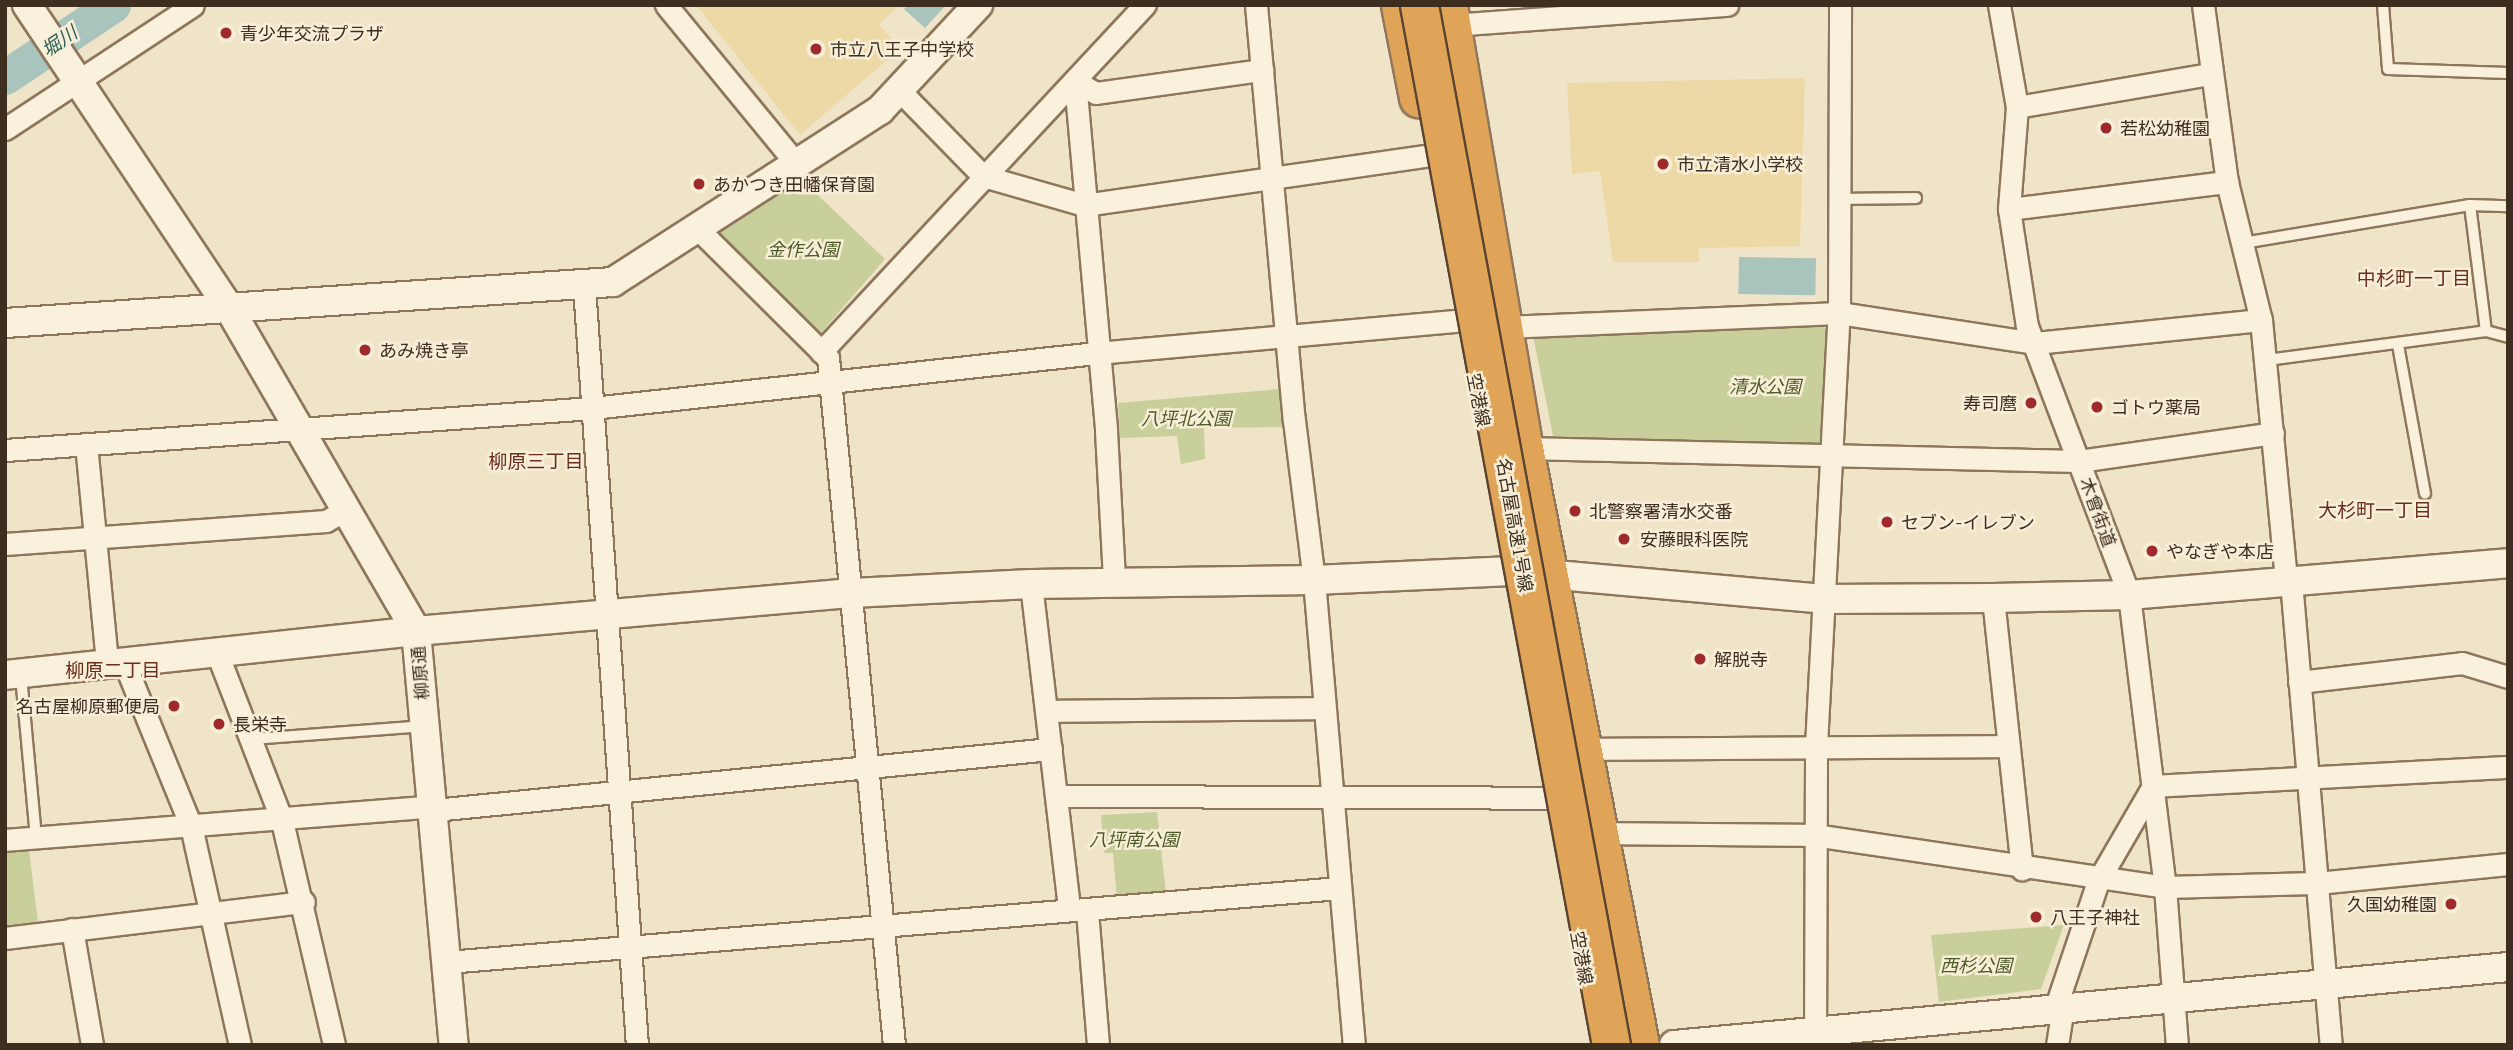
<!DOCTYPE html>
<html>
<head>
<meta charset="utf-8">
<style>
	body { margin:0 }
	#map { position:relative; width:2513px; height:1050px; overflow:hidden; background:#f0e4c8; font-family:"PT Serif","Noto Sans JP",serif }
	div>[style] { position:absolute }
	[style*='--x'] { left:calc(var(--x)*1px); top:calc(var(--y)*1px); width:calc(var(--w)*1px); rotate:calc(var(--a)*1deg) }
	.green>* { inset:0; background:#c9cf9b }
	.sand>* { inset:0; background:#ecd9a5 }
	.water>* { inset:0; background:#a9c4bc; transform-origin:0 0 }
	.river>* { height:35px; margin:-17.5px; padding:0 17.5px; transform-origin:17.5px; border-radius:17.5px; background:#a9c4bc }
	.roads { filter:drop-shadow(2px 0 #8d765c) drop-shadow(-2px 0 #8d765c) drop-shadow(0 2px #8d765c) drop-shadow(0 -2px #8d765c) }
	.lane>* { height:10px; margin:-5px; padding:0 5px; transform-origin:5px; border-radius:5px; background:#faf1dc }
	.street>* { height:21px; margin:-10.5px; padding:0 10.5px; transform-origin:10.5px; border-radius:10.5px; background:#faf1dc }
	.secondary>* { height:28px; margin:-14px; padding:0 14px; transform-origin:14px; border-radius:14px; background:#faf1dc }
	.highway>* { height:37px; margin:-18.5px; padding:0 18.5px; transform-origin:18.5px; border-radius:18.5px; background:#e0a458 }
	.bridges { filter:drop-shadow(2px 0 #5b4430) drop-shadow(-2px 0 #5b4430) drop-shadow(0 2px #5b4430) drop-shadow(0 -2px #5b4430) }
	.highway-bridge>* { height:37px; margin:-18.5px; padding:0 18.5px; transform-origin:18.5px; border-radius:18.5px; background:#e0a458 }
	.dots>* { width:19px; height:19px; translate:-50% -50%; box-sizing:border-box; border:4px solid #f7eed8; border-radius:50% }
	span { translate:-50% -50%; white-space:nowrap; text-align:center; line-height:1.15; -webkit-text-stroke:5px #f7eed8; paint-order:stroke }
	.poi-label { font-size:18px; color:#3d2e20 }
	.left { translate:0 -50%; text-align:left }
	.right { translate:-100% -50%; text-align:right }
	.park-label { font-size:18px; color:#4d5a26; font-style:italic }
	.street-label { font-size:18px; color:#3d2e20 }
	.water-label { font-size:19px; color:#2f5d5a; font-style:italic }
	.neighbourhood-label { font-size:19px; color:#6b2e1e }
	.frame { position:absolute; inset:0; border:7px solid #3d2e20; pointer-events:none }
</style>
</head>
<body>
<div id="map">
	<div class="green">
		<div style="clip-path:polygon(800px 178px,885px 259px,819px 335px,712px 232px)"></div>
		<div style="clip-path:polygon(1819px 322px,1829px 333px,1825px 442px,1816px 448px,1554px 441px,1532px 331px)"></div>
		<div style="clip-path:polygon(1280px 389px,1283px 427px,1204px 428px,1205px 459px,1181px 464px,1177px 436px,1120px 438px,1118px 403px)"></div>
		<div style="clip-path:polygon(1157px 812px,1166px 893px,1117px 899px,1113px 853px,1104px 853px,1101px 815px)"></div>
		<div style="clip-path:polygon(29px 850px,39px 930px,5px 934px,5px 853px)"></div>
		<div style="clip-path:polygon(2064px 925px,2041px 989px,1939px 1002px,1931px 935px)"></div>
	</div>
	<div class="sand">
		<div style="clip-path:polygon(696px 5px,900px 5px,879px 24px,900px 49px,800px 135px)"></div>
		<div style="clip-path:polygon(1805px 78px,1800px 246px,1699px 248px,1699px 262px,1613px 262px,1600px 171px,1572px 174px,1567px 83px)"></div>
	</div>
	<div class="water">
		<div style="clip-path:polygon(908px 5px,946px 5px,925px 28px,904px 9px)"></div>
		<div style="left:1739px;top:257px;width:77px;height:37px;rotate:1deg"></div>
	</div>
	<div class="river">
		<div style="--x:5;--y:77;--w:130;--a:-33.7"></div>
	</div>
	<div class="roads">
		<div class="lane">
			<div style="--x:2383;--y:5;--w:64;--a:85.5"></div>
			<div style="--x:2388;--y:69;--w:120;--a:1.9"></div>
			<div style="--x:1839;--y:199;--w:77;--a:-0.7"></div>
			<div style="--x:2470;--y:205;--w:127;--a:82.8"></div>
			<div style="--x:2243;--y:243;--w:230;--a:-9.5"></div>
			<div style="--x:2470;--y:205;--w:38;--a:2"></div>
			<div style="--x:2398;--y:345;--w:151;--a:79.7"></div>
			<div style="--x:2267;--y:360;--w:221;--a:-7.5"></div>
			<div style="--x:2486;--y:331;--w:23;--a:15"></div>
			<div style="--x:21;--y:676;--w:163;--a:84.7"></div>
			<div style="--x:253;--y:739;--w:171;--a:-4.3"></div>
		</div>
		<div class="street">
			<div style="--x:666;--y:5;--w:203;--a:50.6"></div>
			<div style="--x:1256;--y:5;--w:417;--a:84.8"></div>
			<div style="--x:1294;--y:420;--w:161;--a:82.9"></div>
			<div style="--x:1314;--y:580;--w:467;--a:85.1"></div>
			<div style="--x:1999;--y:5;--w:104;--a:80"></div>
			<div style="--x:2017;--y:107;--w:102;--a:94.5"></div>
			<div style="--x:2009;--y:209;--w:118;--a:81.3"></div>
			<div style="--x:2027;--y:326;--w:288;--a:69.2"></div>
			<div style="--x:2129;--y:595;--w:294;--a:83"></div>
			<div style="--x:2165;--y:887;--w:158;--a:85.7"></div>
			<div style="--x:2203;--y:5;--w:179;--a:82.3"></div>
			<div style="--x:2227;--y:182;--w:142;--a:76.2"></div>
			<div style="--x:2261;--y:320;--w:263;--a:84.5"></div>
			<div style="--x:1452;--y:25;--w:276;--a:-4.2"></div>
			<div style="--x:1075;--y:81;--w:351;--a:84.9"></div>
			<div style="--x:1106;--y:431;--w:150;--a:86.9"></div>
			<div style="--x:1075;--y:81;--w:24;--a:30"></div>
			<div style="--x:1096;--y:93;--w:168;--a:-7.9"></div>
			<div style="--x:901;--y:92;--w:117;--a:45.7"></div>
			<div style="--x:983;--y:176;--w:105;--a:16"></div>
			<div style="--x:1084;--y:205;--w:350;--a:-8.2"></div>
			<div style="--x:2017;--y:107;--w:196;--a:-9.7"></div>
			<div style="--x:5;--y:129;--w:225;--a:-33.4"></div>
			<div style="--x:2009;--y:209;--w:220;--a:-7.1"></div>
			<div style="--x:698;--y:229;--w:183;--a:44.8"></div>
			<div style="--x:828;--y:358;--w:690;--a:84.51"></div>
			<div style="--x:584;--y:286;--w:761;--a:86.01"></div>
			<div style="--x:1504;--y:327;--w:335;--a:-2.4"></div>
			<div style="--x:1839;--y:313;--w:198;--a:8.7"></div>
			<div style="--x:2035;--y:343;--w:227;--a:-5.8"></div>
			<div style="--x:821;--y:352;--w:475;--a:-47"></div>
			<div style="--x:86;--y:444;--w:220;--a:84.5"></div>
			<div style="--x:1524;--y:448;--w:555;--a:1.34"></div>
			<div style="--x:2079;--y:461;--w:196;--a:-8.2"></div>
			<div style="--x:5;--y:450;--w:589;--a:-4.09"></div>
			<div style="--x:592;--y:408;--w:507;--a:-6.23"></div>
			<div style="--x:1096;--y:353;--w:369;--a:-5.1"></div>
			<div style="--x:5;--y:544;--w:322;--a:-4.1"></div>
			<div style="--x:326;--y:521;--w:22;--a:-30"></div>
			<div style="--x:2291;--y:581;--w:466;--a:85.1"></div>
			<div style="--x:1031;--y:584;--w:327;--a:83.3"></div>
			<div style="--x:1993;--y:598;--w:273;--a:83.9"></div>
			<div style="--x:217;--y:653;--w:180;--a:68.8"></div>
			<div style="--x:282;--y:821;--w:230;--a:76.9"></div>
			<div style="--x:124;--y:662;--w:177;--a:67.8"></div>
			<div style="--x:191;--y:826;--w:224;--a:77.4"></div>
			<div style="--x:2299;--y:682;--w:164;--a:-6.6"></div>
			<div style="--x:2462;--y:663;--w:48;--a:16.9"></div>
			<div style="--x:1048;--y:711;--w:276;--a:-0.6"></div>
			<div style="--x:1582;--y:749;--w:426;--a:-0.4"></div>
			<div style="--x:2153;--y:786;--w:356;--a:-3.1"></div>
			<div style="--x:1057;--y:796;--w:497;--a:0.2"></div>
			<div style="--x:434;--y:810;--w:620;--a:-5.65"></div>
			<div style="--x:1598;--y:833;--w:216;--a:0.5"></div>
			<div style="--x:1814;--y:835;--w:355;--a:8.4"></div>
			<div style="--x:2165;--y:887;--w:152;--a:-1.5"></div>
			<div style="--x:2317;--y:883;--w:192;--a:-5.7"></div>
			<div style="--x:5;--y:840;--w:429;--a:-4.5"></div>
			<div style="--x:1087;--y:911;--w:134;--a:85.3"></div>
			<div style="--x:72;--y:929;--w:118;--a:80.2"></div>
			<div style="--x:5;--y:938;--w:301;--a:-6.9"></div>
			<div style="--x:447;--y:962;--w:896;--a:-4.74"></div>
			<div style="--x:2056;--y:1006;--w:132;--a:-71.4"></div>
			<div style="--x:2098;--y:881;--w:110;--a:-59.9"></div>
			<div style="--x:1815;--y:1045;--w:299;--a:-89.8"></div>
			<div style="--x:1816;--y:746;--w:434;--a:-87"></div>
			<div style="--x:1839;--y:313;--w:308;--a:-89.8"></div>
			<div style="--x:2057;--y:1045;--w:39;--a:-81"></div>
		</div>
		<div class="secondary">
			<div style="--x:27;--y:5;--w:364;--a:56.3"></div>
			<div style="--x:229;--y:308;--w:373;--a:59.9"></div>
			<div style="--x:416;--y:631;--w:416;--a:84.8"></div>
			<div style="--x:5;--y:323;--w:609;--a:-3.86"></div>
			<div style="--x:613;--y:282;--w:318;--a:-32.8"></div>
			<div style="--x:880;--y:110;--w:144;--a:-47"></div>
			<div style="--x:5;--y:675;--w:413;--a:-6.1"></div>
			<div style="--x:416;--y:631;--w:438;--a:-5"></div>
			<div style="--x:852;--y:593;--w:179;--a:-2.9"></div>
			<div style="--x:1031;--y:584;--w:283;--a:-0.8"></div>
			<div style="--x:1314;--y:580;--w:198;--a:-2.6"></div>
			<div style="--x:1512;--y:571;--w:313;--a:5.1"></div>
			<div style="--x:1824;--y:599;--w:169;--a:-0.3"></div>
			<div style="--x:1993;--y:598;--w:136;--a:-1.3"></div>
			<div style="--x:2129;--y:595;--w:380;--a:-4.8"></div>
			<div style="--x:1674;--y:1045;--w:838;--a:-5.34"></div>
		</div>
		<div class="highway">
			<div style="--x:1400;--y:5;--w:95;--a:79"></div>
			<div style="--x:1448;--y:5;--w:449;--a:80.3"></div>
			<div style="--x:1524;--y:448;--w:608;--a:79"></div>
		</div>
	</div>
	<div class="bridges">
		<div class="highway-bridge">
			<div style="--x:1419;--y:5;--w:1058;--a:79.54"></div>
		</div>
	</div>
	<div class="dots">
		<div style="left:226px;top:33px;background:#9e2a2b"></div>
		<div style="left:816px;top:49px;background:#9e2a2b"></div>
		<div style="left:2106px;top:128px;background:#9e2a2b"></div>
		<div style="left:1663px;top:164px;background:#9e2a2b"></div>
		<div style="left:699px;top:184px;background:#9e2a2b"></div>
		<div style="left:365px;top:350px;background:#9e2a2b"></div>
		<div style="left:2031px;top:403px;background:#9e2a2b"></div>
		<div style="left:2097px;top:407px;background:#9e2a2b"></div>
		<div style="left:1575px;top:511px;background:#9e2a2b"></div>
		<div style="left:1887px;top:522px;background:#9e2a2b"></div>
		<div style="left:1624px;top:539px;background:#9e2a2b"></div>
		<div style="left:2152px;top:551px;background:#9e2a2b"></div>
		<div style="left:1700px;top:659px;background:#9e2a2b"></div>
		<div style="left:174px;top:706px;background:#9e2a2b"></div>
		<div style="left:219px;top:724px;background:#9e2a2b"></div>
		<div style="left:2451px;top:904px;background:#9e2a2b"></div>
		<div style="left:2036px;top:917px;background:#9e2a2b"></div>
	</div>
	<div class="poi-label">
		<span class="left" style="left:240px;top:33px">青少年交流プラザ</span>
		<span class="left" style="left:830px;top:49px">市立八王子中学校</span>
		<span class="left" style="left:2120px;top:128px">若松幼稚園</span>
		<span class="left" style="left:1677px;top:164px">市立清水小学校</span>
		<span class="left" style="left:713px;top:184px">あかつき田幡保育園</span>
		<span class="left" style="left:379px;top:350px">あみ焼き亭</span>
		<span class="right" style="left:2017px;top:403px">寿司麿</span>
		<span class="left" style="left:2111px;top:407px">ゴトウ薬局</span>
		<span class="left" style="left:1589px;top:511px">北警察署清水交番</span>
		<span class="left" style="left:1901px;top:522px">セブン-イレブン</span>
		<span class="left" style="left:1640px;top:539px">安藤眼科医院</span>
		<span class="left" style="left:2166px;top:551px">やなぎや本店</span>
		<span class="left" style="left:1714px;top:659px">解脱寺</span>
		<span class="right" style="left:160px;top:706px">名古屋柳原郵便局</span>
		<span class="left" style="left:233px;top:724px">長栄寺</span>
		<span class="right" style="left:2437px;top:904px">久国幼稚園</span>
		<span class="left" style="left:2050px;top:917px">八王子神社</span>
	</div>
	<div class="park-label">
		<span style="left:803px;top:249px">金作公園</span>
		<span style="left:1765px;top:386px">清水公園</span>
		<span style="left:1186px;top:418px">八坪北公園</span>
		<span style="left:1134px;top:839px">八坪南公園</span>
		<span style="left:1976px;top:965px">西杉公園</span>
	</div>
	<div class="street-label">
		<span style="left:1479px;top:400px;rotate:79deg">空港線</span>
		<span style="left:2098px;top:512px;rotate:70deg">木曾街道</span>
		<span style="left:1515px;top:525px;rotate:80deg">名古屋高速1号線</span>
		<span style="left:420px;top:673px;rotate:-95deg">柳原通</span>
		<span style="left:1582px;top:958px;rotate:80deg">空港線</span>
	</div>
	<div class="water-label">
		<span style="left:59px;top:41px;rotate:-34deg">堀川</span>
	</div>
	<div class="neighbourhood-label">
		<span style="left:2414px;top:278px">中杉町一丁目</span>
		<span style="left:536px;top:461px">柳原三丁目</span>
		<span style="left:2375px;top:510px">大杉町一丁目</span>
		<span style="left:113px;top:670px">柳原二丁目</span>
	</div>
	<div class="frame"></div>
</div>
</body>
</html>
